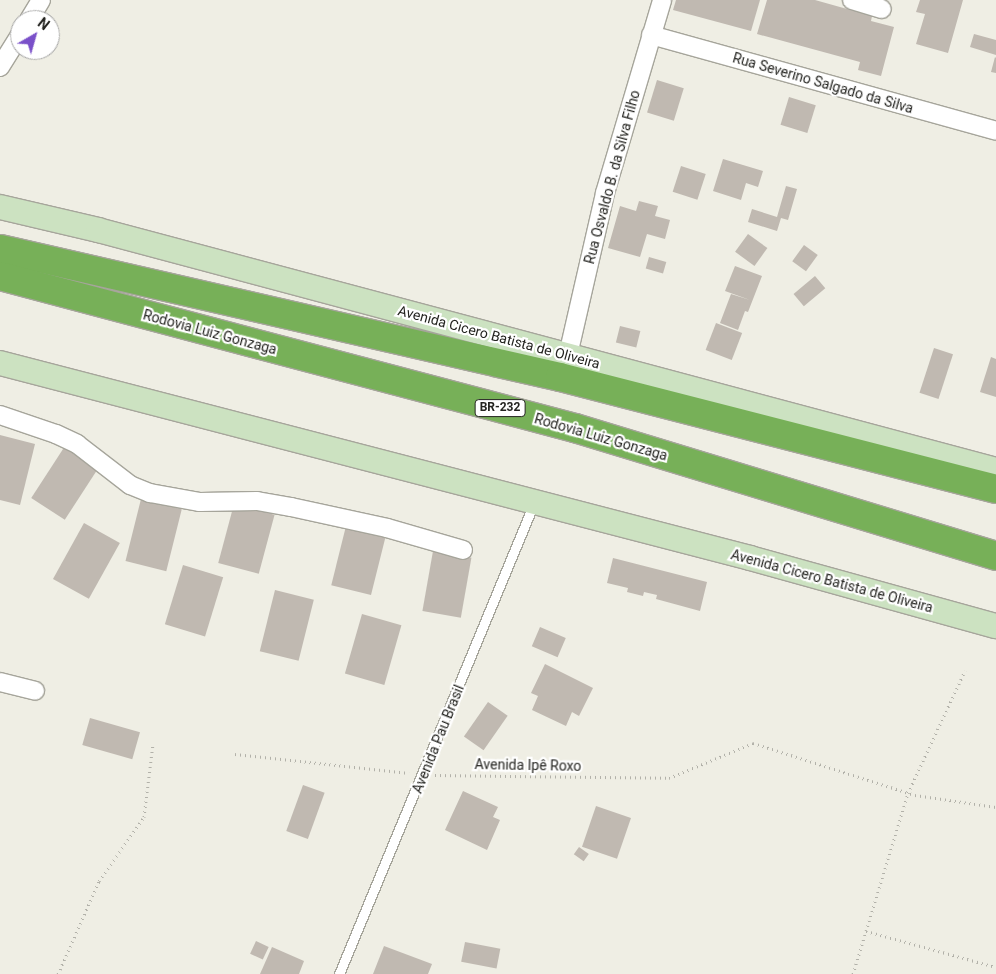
<!DOCTYPE html>
<html>
<head>
<meta charset="utf-8">
<style>
	body { margin:0 }
	#map { position:relative; width:996px; height:974px; overflow:hidden; background:#efeee4; font-family:Roboto,sans-serif }
	div>[style] { position:absolute }
	[style*='--x'] { left:calc(var(--x)*1px); top:calc(var(--y)*1px); width:calc(var(--w)*1px); rotate:calc(var(--a)*1deg) }
	.building>* { inset:0; background:#c0b9b1; transform-origin:0 0 }
	.path>* { height:3px; margin-top:-1.5px; transform-origin:0; background:repeating-linear-gradient(90deg,#b2b1a9 0 1px,transparent 0 5px) }
	.roads { filter:drop-shadow(1px 0 #a6a59b) drop-shadow(-1px 0 #a6a59b) drop-shadow(0 1px #a6a59b) drop-shadow(0 -1px #a6a59b) }
	.service>* { height:9px; margin:-4.5px; padding:0 4.5px; transform-origin:4.5px; border-radius:4.5px; background:#fff }
	.minor>* { height:18px; margin:-9px; padding:0 9px; transform-origin:9px; border-radius:9px; background:#fff }
	.secondary>* { height:24px; margin:-12px; padding:0 12px; transform-origin:12px; border-radius:12px; background:#cce2c1 }
	.trunk>* { height:28px; margin:-14px; padding:0 14px; transform-origin:14px; border-radius:14px; background:#77b058 }
	span { translate:-50% -50%; white-space:nowrap; text-align:center; line-height:1.15; -webkit-text-stroke:4.5px #fff; paint-order:stroke }
	.shield-label span { padding:1px 4px; background:#fff; border:1px solid; border-radius:4px; -webkit-text-stroke-width:0 }
	.shield-label { font-size:12px; color:#242420; font-weight:700 }
	.street-label { font-size:14px; color:#242420 }
	.north { position:absolute; left:10px; top:10px; width:50px; height:50px; box-sizing:border-box; background:#fff; border:1px solid #a7a7a6; border-radius:50%; rotate:38deg; font-size:14px; font-weight:700; line-height:20px; text-align:center; color:#242420 }
	.north::after { content:''; display:block; margin:auto; width:18px; height:22px; background:#7a50c9; clip-path:polygon(50% 0,100% 100%,50% 72%,0 100%) }
</style>
</head>
<body>
<div id="map">
	<div class="building">
		<div style="clip-path:polygon(676px 0,760px 0,751px 31px,673px 10px)"></div>
		<div style="clip-path:polygon(767px 0,815px 0,872px 16px,871px 21px,894px 27px,881px 76px,858px 70px,860px 62px,757px 34px)"></div>
		<div style="clip-path:polygon(920px 0,963px 0,948px 53px,916px 44px,925px 14px,916px 12px)"></div>
		<div style="clip-path:polygon(974px 34px,996px 40px,996px 55px,970px 47px)"></div>
		<div style="clip-path:polygon(995px 57px,996px 58px,996px 73px,991px 72px)"></div>
		<div style="left:657px;top:80px;width:28px;height:34px;rotate:17deg"></div>
		<div style="left:789px;top:97px;width:28px;height:29px;rotate:17deg"></div>
		<div style="clip-path:polygon(723px 159px,763px 171px,758px 187px,746px 183px,741px 200px,713px 191px)"></div>
		<div style="left:681px;top:166px;width:26px;height:27px;rotate:18deg"></div>
		<div style="clip-path:polygon(786px 186px,797px 189px,788px 220px,781px 218px,777px 231px,748px 222px,752px 209px,777px 217px)"></div>
		<div style="clip-path:polygon(639px 201px,658px 206px,655px 216px,670px 220px,665px 239px,647px 234px,640px 257px,608px 248px,620px 206px,636px 211px)"></div>
		<div style="left:748px;top:234px;width:24px;height:22px;rotate:36deg"></div>
		<div style="left:804px;top:245px;width:17px;height:20px;rotate:36deg"></div>
		<div style="left:649px;top:257px;width:18px;height:12px;rotate:16deg"></div>
		<div style="clip-path:polygon(735px 266px,762px 276px,748px 312px,745px 311px,738px 330px,720px 323px,731px 294px,750px 300px,725px 291px)"></div>
		<div style="left:815px;top:276px;width:16px;height:28px;rotate:50deg"></div>
		<div style="left:716px;top:323px;width:28px;height:29px;rotate:21deg"></div>
		<div style="left:620px;top:326px;width:21px;height:17px;rotate:14deg"></div>
		<div style="left:934px;top:348px;width:20px;height:47px;rotate:18deg"></div>
		<div style="clip-path:polygon(991px 357px,996px 359px,996px 397px,980px 392px)"></div>
		<div style="clip-path:polygon(0 435px,35px 444px,20px 505px,0 500px)"></div>
		<div style="left:65px;top:446px;width:40px;height:62px;rotate:33deg"></div>
		<div style="left:141px;top:499px;width:42px;height:64px;rotate:14deg"></div>
		<div style="left:234px;top:504px;width:42px;height:61px;rotate:15deg"></div>
		<div style="left:84px;top:523px;width:41px;height:64px;rotate:29deg"></div>
		<div style="left:346px;top:526px;width:41px;height:61px;rotate:14deg"></div>
		<div style="left:433px;top:551px;width:39px;height:61px;rotate:10deg"></div>
		<div style="clip-path:polygon(613px 558px,707px 582px,700px 611px,656px 599px,657px 595px,644px 592px,643px 596px,627px 592px,628px 588px,607px 583px)"></div>
		<div style="left:183px;top:565px;width:42px;height:62px;rotate:17deg"></div>
		<div style="left:275px;top:590px;width:40px;height:63px;rotate:14deg"></div>
		<div style="left:362px;top:614px;width:41px;height:62px;rotate:16deg"></div>
		<div style="left:540px;top:627px;width:28px;height:21px;rotate:23deg"></div>
		<div style="clip-path:polygon(545px 664px,593px 688px,579px 716px,572px 712px,566px 726px,532px 710px,538px 696px,531px 693px)"></div>
		<div style="left:488px;top:702px;width:24px;height:42px;rotate:35deg"></div>
		<div style="left:90px;top:718px;width:52px;height:28px;rotate:16deg"></div>
		<div style="left:303px;top:785px;width:23px;height:49px;rotate:20deg"></div>
		<div style="clip-path:polygon(463px 791px,498px 807px,493px 817px,500px 820px,487px 850px,445px 830px)"></div>
		<div style="left:596px;top:806px;width:37px;height:43px;rotate:19deg"></div>
		<div style="left:579px;top:847px;width:12px;height:9px;rotate:35deg"></div>
		<div style="left:256px;top:941px;width:14px;height:14px;rotate:25deg"></div>
		<div style="left:465px;top:942px;width:36px;height:20px;rotate:11deg"></div>
		<div style="clip-path:polygon(384px 946px,432px 964px,428px 974px,373px 974px)"></div>
		<div style="clip-path:polygon(272px 947px,304px 961px,299px 974px,260px 974px)"></div>
	</div>
	<div class="path">
		<div style="--x:235;--y:754;--w:175;--a:6.2"></div>
		<div style="--x:435;--y:775;--w:234;--a:0.7"></div>
		<div style="--x:669;--y:778;--w:91;--a:-22.6"></div>
		<div style="--x:753;--y:743;--w:170;--a:17.8"></div>
		<div style="--x:915;--y:795;--w:82;--a:8.4"></div>
		<div style="--x:866;--y:931;--w:135;--a:15.5"></div>
		<div style="--x:58;--y:974;--w:102;--a:-66.2"></div>
		<div style="--x:99;--y:881;--w:78;--a:-54.9"></div>
		<div style="--x:144;--y:817;--w:74;--a:-83"></div>
		<div style="--x:853;--y:974;--w:189;--a:-73.1"></div>
		<div style="--x:908;--y:793;--w:135;--a:-65"></div>
	</div>
	<div class="roads">
		<div class="service">
			<div style="--x:339;--y:974;--w:510;--a:-67.51"></div>
		</div>
		<div class="minor">
			<div style="--x:852;--y:0;--w:31;--a:17"></div>
			<div style="--x:29;--y:20;--w:23;--a:-59"></div>
			<div style="--x:651;--y:35;--w:358;--a:15.5"></div>
			<div style="--x:0;--y:67;--w:38;--a:-58"></div>
			<div style="--x:568;--y:355;--w:166;--a:-77.1"></div>
			<div style="--x:605;--y:193;--w:201;--a:-73.5"></div>
			<div style="--x:0;--y:415;--w:59;--a:18.7"></div>
			<div style="--x:56;--y:434;--w:23;--a:25"></div>
			<div style="--x:77;--y:444;--w:67;--a:37.7"></div>
			<div style="--x:130;--y:485;--w:22;--a:22"></div>
			<div style="--x:150;--y:493;--w:51;--a:10.2"></div>
			<div style="--x:200;--y:502;--w:57;--a:-1"></div>
			<div style="--x:257;--y:501;--w:35;--a:10"></div>
			<div style="--x:291;--y:507;--w:98;--a:12.3"></div>
			<div style="--x:387;--y:528;--w:79;--a:16.1"></div>
			<div style="--x:0;--y:682;--w:36;--a:14"></div>
		</div>
		<div class="secondary">
			<div style="--x:0;--y:207;--w:101;--a:13.2"></div>
			<div style="--x:98;--y:230;--w:930;--a:14.96"></div>
			<div style="--x:0;--y:363;--w:775;--a:14.57"></div>
			<div style="--x:750;--y:558;--w:255;--a:15.5"></div>
		</div>
		<div class="trunk">
			<div style="--x:0;--y:249;--w:574;--a:12.88"></div>
			<div style="--x:560;--y:377;--w:450;--a:14.4"></div>
			<div style="--x:0;--y:276;--w:595;--a:14.81"></div>
			<div style="--x:575;--y:428;--w:440;--a:16.9"></div>
		</div>
	</div>
	<div class="shield-label">
		<span style="left:500px;top:408px">BR-232</span>
	</div>
	<div class="street-label">
		<span style="left:823px;top:83px;rotate:16deg">Rua Severino Salgado da Silva</span>
		<span style="left:612px;top:177px;rotate:-75deg">Rua Osvaldo B. da Silva Filho</span>
		<span style="left:210px;top:332px;rotate:15deg">Rodovia Luiz Gonzaga</span>
		<span style="left:499px;top:337px;rotate:15deg">Avenida Cicero Batista de Oliveira</span>
		<span style="left:601px;top:437px;rotate:16deg">Rodovia Luiz Gonzaga</span>
		<span style="left:832px;top:581px;rotate:15deg">Avenida Cicero Batista de Oliveira</span>
		<span style="left:438px;top:739px;rotate:-68deg">Avenida Pau Brasil</span>
		<span style="left:528px;top:765px;rotate:1deg">Avenida Ipê Roxo</span>
	</div>
	<div class="north">N</div>
</div>
</body>
</html>
